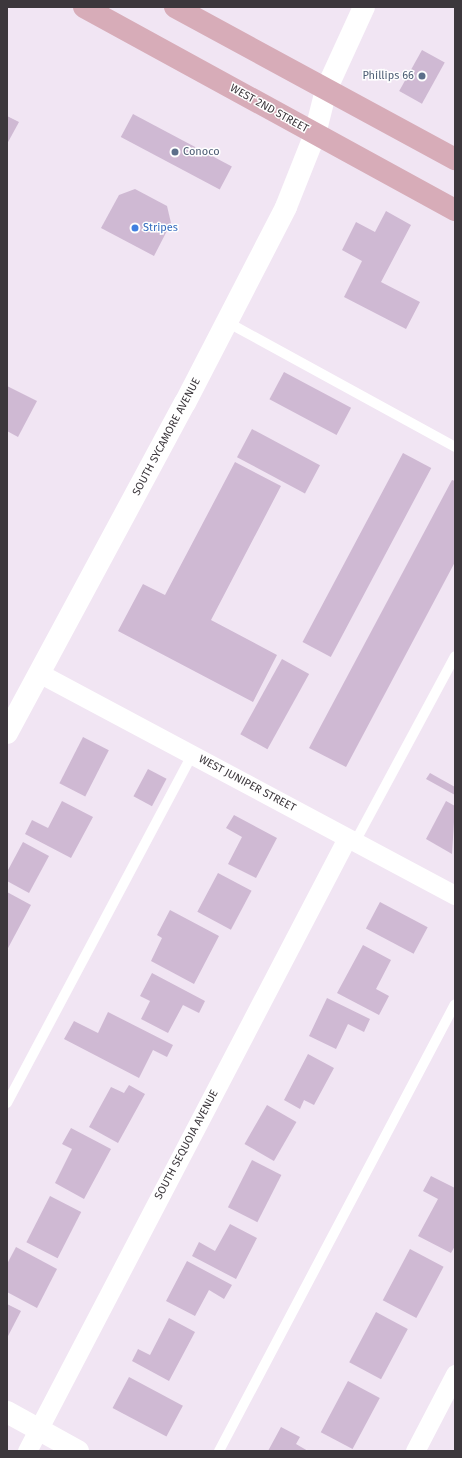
<!DOCTYPE html>
<html>
<head>
<meta charset="utf-8">
<style>
	body { margin:0 }
	#map { position:relative; width:462px; height:1458px; overflow:hidden; background:#f1e5f3; font-family:"Fira Sans",sans-serif }
	div>[style] { position:absolute }
	[style*='--x'] { left:calc(var(--x)*1px); top:calc(var(--y)*1px); width:calc(var(--w)*1px); rotate:calc(var(--a)*1deg) }
	.building>* { inset:0; background:#cfb9d3; transform-origin:0 0 }
	.lane>* { height:10px; margin:-5px; padding:0 5px; transform-origin:5px; border-radius:5px; background:#fff }
	.street>* { height:19px; margin:-9.5px; padding:0 9.5px; transform-origin:9.5px; border-radius:9.5px; background:#fff }
	.secondary>* { height:22px; margin:-11px; padding:0 11px; transform-origin:11px; border-radius:11px; background:#fff }
	.primary>* { height:22px; margin:-11px; padding:0 11px; transform-origin:11px; border-radius:11px; background:#d7acb8 }
	.dots>* { width:11px; height:11px; translate:-50% -50%; box-sizing:border-box; border:2px solid #fff; border-radius:50% }
	span { translate:-50% -50%; white-space:nowrap; text-align:center; line-height:1.15; -webkit-text-stroke:3px #fff; paint-order:stroke }
	.service-label { font-size:11px; color:#4e5e75 }
	.right { translate:-100% -50%; text-align:right }
	.left { translate:0 -50%; text-align:left }
	.street-label { font-size:11px; color:#3c373c }
	.shop-label { font-size:11px; color:#366cbe }
	.frame { position:absolute; inset:0; border:8px solid #3c373c; pointer-events:none }
</style>
</head>
<body>
<div id="map">
	<div class="building">
		<div style="left:422px;top:50px;width:26px;height:47px;rotate:29deg"></div>
		<div style="left:133px;top:114px;width:112px;height:26px;rotate:28deg"></div>
		<div style="clip-path:polygon(7px 116px,19px 122px,7px 144px)"></div>
		<div style="clip-path:polygon(135px 189px,167px 206px,171px 223px,154px 256px,101px 228px,119px 195px)"></div>
		<div style="clip-path:polygon(386px 211px,411px 225px,381px 282px,420px 302px,406px 329px,344px 297px,362px 261px,342px 250px,356px 222px,375px 232px)"></div>
		<div style="left:284px;top:372px;width:76px;height:31px;rotate:28deg"></div>
		<div style="clip-path:polygon(7px 386px,37px 401px,18px 437px,7px 431px)"></div>
		<div style="left:252px;top:429px;width:77px;height:32px;rotate:28deg"></div>
		<div style="left:403px;top:453px;width:32px;height:214px;rotate:28deg"></div>
		<div style="clip-path:polygon(235px 462px,281px 486px,211px 620px,277px 655px,253px 702px,118px 631px,143px 584px,165px 595px)"></div>
		<div style="clip-path:polygon(452px 480px,455px 481px,455px 562px,346px 767px,309px 748px)"></div>
		<div style="left:282px;top:659px;width:31px;height:86px;rotate:29deg"></div>
		<div style="left:83px;top:737px;width:29px;height:52px;rotate:27deg"></div>
		<div style="left:148px;top:769px;width:21px;height:31px;rotate:28deg"></div>
		<div style="clip-path:polygon(430px 773px,455px 787px,455px 795px,426px 779px)"></div>
		<div style="clip-path:polygon(62px 801px,93px 817px,71px 858px,25px 834px,32px 820px,48px 828px)"></div>
		<div style="clip-path:polygon(446px 801px,455px 806px,452px 854px,426px 839px)"></div>
		<div style="clip-path:polygon(234px 815px,277px 838px,256px 878px,228px 864px,242px 837px,226px 828px)"></div>
		<div style="clip-path:polygon(23px 842px,49px 856px,29px 893px,7px 881px,7px 872px)"></div>
		<div style="left:218px;top:873px;width:38px;height:44px;rotate:28deg"></div>
		<div style="clip-path:polygon(7px 892px,31px 905px,7px 950px)"></div>
		<div style="left:380px;top:902px;width:54px;height:30px;rotate:28deg"></div>
		<div style="clip-path:polygon(170px 910px,219px 936px,194px 984px,151px 961px,162px 938px,157px 935px)"></div>
		<div style="clip-path:polygon(363px 945px,391px 960px,376px 989px,389px 996px,379px 1015px,337px 993px)"></div>
		<div style="clip-path:polygon(152px 973px,205px 1001px,199px 1013px,183px 1005px,168px 1033px,141px 1019px,150px 1001px,140px 996px)"></div>
		<div style="clip-path:polygon(327px 998px,370px 1019px,364px 1032px,348px 1024px,336px 1049px,309px 1036px)"></div>
		<div style="clip-path:polygon(108px 1012px,173px 1045px,167px 1057px,153px 1050px,139px 1078px,64px 1039px,74px 1021px,98px 1033px)"></div>
		<div style="clip-path:polygon(308px 1054px,334px 1068px,314px 1105px,304px 1100px,300px 1109px,284px 1100px)"></div>
		<div style="clip-path:polygon(129px 1085px,145px 1094px,118px 1143px,89px 1127px,111px 1087px,124px 1093px)"></div>
		<div style="left:267px;top:1105px;width:34px;height:45px;rotate:30deg"></div>
		<div style="clip-path:polygon(71px 1128px,111px 1149px,84px 1199px,55px 1183px,72px 1149px,62px 1144px)"></div>
		<div style="left:252px;top:1160px;width:33px;height:53px;rotate:27deg"></div>
		<div style="clip-path:polygon(431px 1176px,455px 1188px,455px 1246px,451px 1253px,418px 1236px,438px 1199px,423px 1191px)"></div>
		<div style="left:50px;top:1196px;width:35px;height:52px;rotate:27deg"></div>
		<div style="clip-path:polygon(230px 1224px,257px 1238px,236px 1279px,192px 1256px,199px 1242px,215px 1251px)"></div>
		<div style="clip-path:polygon(16px 1247px,57px 1269px,37px 1308px,7px 1292px,7px 1264px)"></div>
		<div style="left:410px;top:1249px;width:38px;height:58px;rotate:28deg"></div>
		<div style="clip-path:polygon(187px 1261px,232px 1285px,224px 1299px,209px 1290px,195px 1316px,166px 1301px)"></div>
		<div style="clip-path:polygon(7px 1304px,21px 1311px,7px 1338px)"></div>
		<div style="left:376px;top:1312px;width:36px;height:57px;rotate:28deg"></div>
		<div style="clip-path:polygon(169px 1318px,195px 1332px,169px 1381px,132px 1361px,138px 1349px,150px 1355px)"></div>
		<div style="left:129px;top:1377px;width:61px;height:35px;rotate:28deg"></div>
		<div style="left:348px;top:1381px;width:36px;height:58px;rotate:28deg"></div>
		<div style="clip-path:polygon(281px 1427px,300px 1437px,296px 1444px,308px 1451px,268px 1451px)"></div>
	</div>
	<div class="lane">
		<div style="--x:227;--y:322;--w:260;--a:28.7"></div>
		<div style="--x:355;--y:842;--w:211;--a:-61.7"></div>
		<div style="--x:7;--y:1103;--w:394;--a:-62"></div>
		<div style="--x:219;--y:1451;--w:505;--a:-62.17"></div>
	</div>
	<div class="street">
		<div style="--x:39;--y:673;--w:472;--a:28.1"></div>
		<div style="--x:27;--y:1451;--w:691;--a:-62.43"></div>
		<div style="--x:415;--y:1451;--w:87;--a:-62.5"></div>
	</div>
	<div class="secondary">
		<div style="--x:7;--y:733;--w:375;--a:-61.7"></div>
		<div style="--x:185;--y:403;--w:220;--a:-62.7"></div>
		<div style="--x:286;--y:207;--w:79;--a:-68.3"></div>
		<div style="--x:315;--y:134;--w:45;--a:-76"></div>
		<div style="--x:326;--y:90;--w:91;--a:-65.4"></div>
		<div style="--x:7;--y:1412;--w:81;--a:28.8"></div>
	</div>
	<div class="primary">
		<div style="--x:84;--y:7;--w:423;--a:28.7"></div>
		<div style="--x:175;--y:7;--w:319;--a:28.5"></div>
	</div>
	<div class="dots">
		<div style="left:422px;top:76px;background:#5c6f8a"></div>
		<div style="left:175px;top:152px;background:#5c6f8a"></div>
		<div style="left:135px;top:228px;background:#3f7fe0"></div>
	</div>
	<div class="service-label">
		<span class="right" style="left:414px;top:76px">Phillips 66</span>
		<span class="left" style="left:183px;top:152px">Conoco</span>
	</div>
	<div class="street-label">
		<span style="left:269px;top:109px;rotate:29deg">WEST 2ND STREET</span>
		<span style="left:167px;top:437px;rotate:-62deg">SOUTH SYCAMORE AVENUE</span>
		<span style="left:247px;top:784px;rotate:28deg">WEST JUNIPER STREET</span>
		<span style="left:187px;top:1145px;rotate:-62deg">SOUTH SEQUOIA AVENUE</span>
	</div>
	<div class="shop-label">
		<span class="left" style="left:143px;top:228px">Stripes</span>
	</div>
	<div class="frame"></div>
</div>
</body>
</html>
